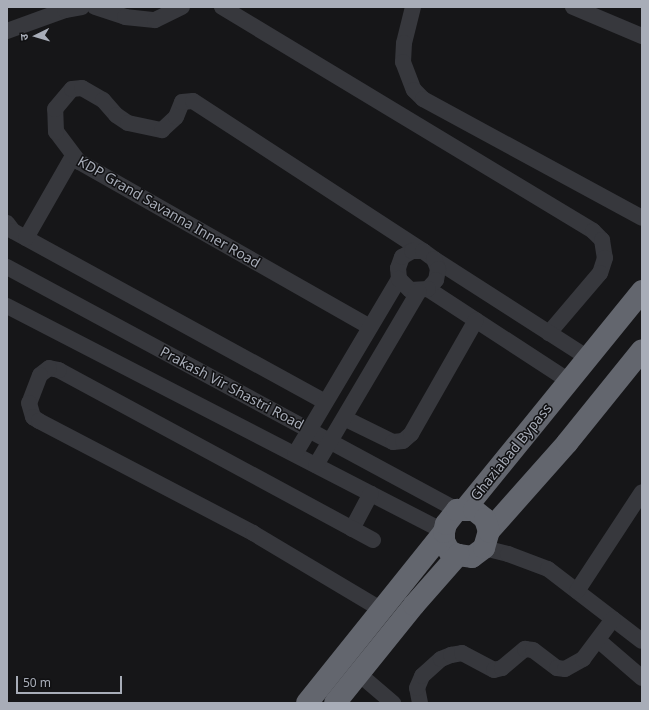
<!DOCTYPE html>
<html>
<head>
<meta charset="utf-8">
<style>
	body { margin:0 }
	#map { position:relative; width:649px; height:710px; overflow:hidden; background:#161618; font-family:"Noto Sans","Noto Sans Devanagari",sans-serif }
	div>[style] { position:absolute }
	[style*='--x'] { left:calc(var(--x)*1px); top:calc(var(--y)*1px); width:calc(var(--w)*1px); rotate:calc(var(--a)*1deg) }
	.minor>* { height:16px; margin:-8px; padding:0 8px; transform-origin:8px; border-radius:8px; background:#37383d }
	.highway>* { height:22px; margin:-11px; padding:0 11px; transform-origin:11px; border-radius:11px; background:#63666e }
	span { translate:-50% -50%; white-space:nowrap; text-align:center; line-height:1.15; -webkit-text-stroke:3px #111113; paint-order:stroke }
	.street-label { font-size:14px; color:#a8adb8 }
	.frame { position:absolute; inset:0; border:8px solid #a8adb8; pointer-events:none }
	.north { position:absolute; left:16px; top:16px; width:40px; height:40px; -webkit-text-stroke:3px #111113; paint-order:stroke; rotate:265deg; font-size:11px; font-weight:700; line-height:16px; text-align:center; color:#a8adb8 }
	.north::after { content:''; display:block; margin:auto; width:14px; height:18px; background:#a8adb8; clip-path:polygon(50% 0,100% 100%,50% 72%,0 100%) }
	.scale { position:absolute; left:16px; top:676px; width:106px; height:18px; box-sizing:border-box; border:2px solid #a8adb8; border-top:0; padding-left:5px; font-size:12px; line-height:14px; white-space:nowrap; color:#a8adb8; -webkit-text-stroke:3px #111113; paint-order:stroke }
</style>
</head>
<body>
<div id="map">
	<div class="minor">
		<div style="--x:95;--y:7;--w:32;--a:18"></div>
		<div style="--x:125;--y:17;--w:30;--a:6"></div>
		<div style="--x:155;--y:20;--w:30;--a:-26"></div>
		<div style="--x:222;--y:7;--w:433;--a:31.1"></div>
		<div style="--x:593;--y:231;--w:13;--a:45"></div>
		<div style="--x:602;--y:240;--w:18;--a:81"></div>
		<div style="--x:605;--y:258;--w:16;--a:108"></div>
		<div style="--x:600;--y:273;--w:79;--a:130.4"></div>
		<div style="--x:413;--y:7;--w:37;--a:104"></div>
		<div style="--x:404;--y:43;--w:19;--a:93"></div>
		<div style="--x:403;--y:62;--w:30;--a:69"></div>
		<div style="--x:414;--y:90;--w:13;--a:45"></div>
		<div style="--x:423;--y:99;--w:249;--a:28.5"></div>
		<div style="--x:573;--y:7;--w:75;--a:22.8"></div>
		<div style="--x:7;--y:31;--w:62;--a:-19.9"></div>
		<div style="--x:65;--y:10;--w:17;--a:-10"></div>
		<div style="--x:7;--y:223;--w:10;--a:53"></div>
		<div style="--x:13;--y:231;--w:356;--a:28.7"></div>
		<div style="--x:26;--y:238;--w:95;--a:-60.2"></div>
		<div style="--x:434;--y:259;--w:183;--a:32.7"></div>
		<div style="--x:7;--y:267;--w:511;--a:28.37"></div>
		<div style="--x:428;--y:289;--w:168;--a:33.1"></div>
		<div style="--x:7;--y:306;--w:492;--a:27.3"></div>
		<div style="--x:370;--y:327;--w:335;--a:-150.4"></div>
		<div style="--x:79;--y:162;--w:38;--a:-127"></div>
		<div style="--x:56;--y:132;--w:23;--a:-92"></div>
		<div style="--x:55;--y:109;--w:26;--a:-50"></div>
		<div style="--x:72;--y:89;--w:10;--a:-6"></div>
		<div style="--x:82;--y:88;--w:24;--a:30"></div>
		<div style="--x:103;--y:100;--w:20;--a:49"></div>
		<div style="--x:116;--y:115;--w:14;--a:34"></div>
		<div style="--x:128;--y:123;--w:35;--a:12"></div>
		<div style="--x:162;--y:130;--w:19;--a:-43"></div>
		<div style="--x:176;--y:117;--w:16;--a:-68"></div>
		<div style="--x:182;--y:102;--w:11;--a:-5"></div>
		<div style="--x:193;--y:101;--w:275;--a:33.1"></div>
		<div style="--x:346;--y:419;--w:52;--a:26.1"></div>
		<div style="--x:393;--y:442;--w:10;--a:-6"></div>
		<div style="--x:403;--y:441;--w:11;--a:-41"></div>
		<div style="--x:411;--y:434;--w:131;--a:-60.3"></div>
		<div style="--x:295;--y:454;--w:204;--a:-59.3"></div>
		<div style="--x:399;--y:279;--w:11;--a:-95"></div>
		<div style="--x:398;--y:268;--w:12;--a:-70"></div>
		<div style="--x:402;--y:257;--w:12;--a:-31"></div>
		<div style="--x:412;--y:251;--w:11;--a:0"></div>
		<div style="--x:423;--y:251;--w:14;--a:36"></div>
		<div style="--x:434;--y:259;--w:11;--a:68"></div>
		<div style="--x:438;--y:269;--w:11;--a:100"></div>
		<div style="--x:436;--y:280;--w:12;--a:132"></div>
		<div style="--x:428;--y:289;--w:18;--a:177"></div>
		<div style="--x:410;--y:290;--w:16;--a:-135"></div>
		<div style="--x:316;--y:465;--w:202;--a:-59.4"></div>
		<div style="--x:352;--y:529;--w:40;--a:-62"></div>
		<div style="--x:373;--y:540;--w:357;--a:-151.6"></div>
		<div style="--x:59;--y:370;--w:10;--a:-169"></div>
		<div style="--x:49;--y:368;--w:11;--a:142"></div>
		<div style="--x:40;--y:375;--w:30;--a:111"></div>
		<div style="--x:29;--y:403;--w:15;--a:74"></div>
		<div style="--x:33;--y:417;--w:7;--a:34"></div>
		<div style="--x:39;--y:421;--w:242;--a:27.6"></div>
		<div style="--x:253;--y:533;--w:150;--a:30.8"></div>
		<div style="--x:484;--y:548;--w:25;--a:14"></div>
		<div style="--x:508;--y:554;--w:43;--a:20.6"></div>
		<div style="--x:548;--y:569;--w:118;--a:37.5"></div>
		<div style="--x:577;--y:591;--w:118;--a:-56.7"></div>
		<div style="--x:598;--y:640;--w:58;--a:40.8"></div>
		<div style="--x:359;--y:674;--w:45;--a:40.5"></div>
		<div style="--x:420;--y:703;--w:15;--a:-101"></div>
		<div style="--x:417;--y:688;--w:13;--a:-67"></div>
		<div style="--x:422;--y:676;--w:25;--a:-42"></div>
		<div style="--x:441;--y:659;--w:11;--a:-22"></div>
		<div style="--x:451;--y:655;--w:11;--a:-10"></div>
		<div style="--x:462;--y:653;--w:36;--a:28"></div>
		<div style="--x:494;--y:670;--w:8;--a:-14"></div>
		<div style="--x:502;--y:668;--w:30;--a:-40"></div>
		<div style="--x:525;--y:649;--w:8;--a:7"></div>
		<div style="--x:533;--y:650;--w:30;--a:37"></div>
		<div style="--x:557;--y:668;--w:8;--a:7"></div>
		<div style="--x:565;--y:669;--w:21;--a:-29"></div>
		<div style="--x:583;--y:659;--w:50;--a:-53.1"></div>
	</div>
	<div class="highway">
		<div style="--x:465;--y:509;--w:281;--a:-50.9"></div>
		<div style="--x:444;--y:532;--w:9;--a:90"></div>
		<div style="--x:444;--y:541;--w:11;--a:63"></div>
		<div style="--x:449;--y:551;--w:10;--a:24"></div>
		<div style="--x:458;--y:555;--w:14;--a:8"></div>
		<div style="--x:472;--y:557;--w:15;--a:-37"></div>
		<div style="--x:484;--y:548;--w:18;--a:-74"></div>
		<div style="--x:489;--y:531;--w:118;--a:-48.4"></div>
		<div style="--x:567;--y:443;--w:119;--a:-51.1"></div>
		<div style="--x:307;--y:703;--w:219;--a:-51.3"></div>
		<div style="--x:444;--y:532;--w:8;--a:-76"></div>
		<div style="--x:446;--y:524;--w:18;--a:-52"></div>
		<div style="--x:457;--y:510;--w:17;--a:0"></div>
		<div style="--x:474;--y:510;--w:14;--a:39"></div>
		<div style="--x:485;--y:519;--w:13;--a:72"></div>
		<div style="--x:335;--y:703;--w:126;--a:-51.1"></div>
		<div style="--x:414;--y:605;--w:67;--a:-48.7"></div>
	</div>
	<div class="street-label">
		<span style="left:169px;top:212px;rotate:30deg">KDP Grand Savanna Inner Road</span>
		<span style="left:232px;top:388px;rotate:28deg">Prakash Vir Shastri Road</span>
		<span style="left:511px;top:452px;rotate:-51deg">Ghaziabad Bypass</span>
	</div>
	<div class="frame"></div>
	<div class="north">उ</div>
	<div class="scale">50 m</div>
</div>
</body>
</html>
